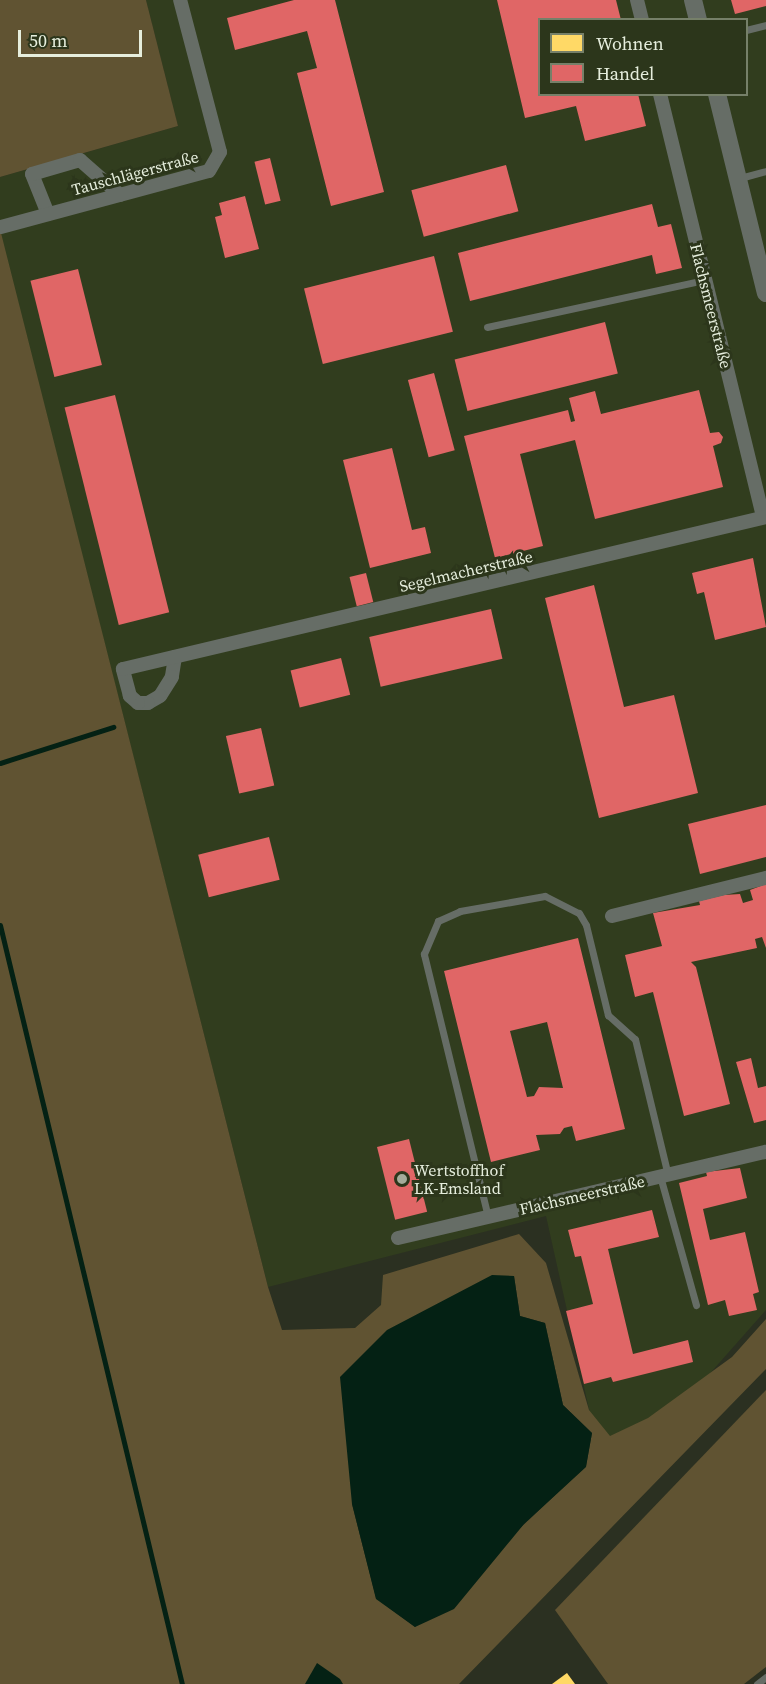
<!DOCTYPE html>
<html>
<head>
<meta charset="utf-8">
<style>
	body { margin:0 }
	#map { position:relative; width:766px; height:1684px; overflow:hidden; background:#2b3021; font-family:"Source Serif 4",serif }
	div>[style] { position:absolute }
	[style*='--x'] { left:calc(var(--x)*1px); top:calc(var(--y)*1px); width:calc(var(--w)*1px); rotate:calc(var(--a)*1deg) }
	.built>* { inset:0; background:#313d1e }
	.green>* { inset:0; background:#605332 }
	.water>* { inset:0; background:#042114 }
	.homes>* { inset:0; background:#ffd966 }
	.shops>* { inset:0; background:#e06666; transform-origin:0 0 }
	.stream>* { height:5px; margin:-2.5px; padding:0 2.5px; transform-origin:2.5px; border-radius:2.5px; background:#042114 }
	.service>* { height:7px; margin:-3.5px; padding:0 3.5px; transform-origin:3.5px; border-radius:3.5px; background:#666d66 }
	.minor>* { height:14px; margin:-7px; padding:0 7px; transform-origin:7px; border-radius:7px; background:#666d66 }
	.tertiary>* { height:18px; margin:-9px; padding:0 9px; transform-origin:9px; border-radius:9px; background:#666d66 }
	.dots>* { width:16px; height:16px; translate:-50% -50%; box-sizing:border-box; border:3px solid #2c361b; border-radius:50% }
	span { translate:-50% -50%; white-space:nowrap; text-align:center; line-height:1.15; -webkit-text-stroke:6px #2c361b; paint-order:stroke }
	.street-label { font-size:16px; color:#e6eedd }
	.poi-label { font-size:16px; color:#e6eedd }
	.left { translate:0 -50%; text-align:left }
	.legend { position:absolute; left:538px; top:18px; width:210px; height:78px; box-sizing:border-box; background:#2c361b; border:2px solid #768069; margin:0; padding:8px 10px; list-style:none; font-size:18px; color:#e6eedd }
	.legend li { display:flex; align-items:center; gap:12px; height:30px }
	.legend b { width:30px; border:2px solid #768069 }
	.scale { position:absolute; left:18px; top:30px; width:124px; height:27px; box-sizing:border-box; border:3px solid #e6eedd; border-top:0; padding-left:8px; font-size:18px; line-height:21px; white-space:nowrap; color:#e6eedd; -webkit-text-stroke:4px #2c361b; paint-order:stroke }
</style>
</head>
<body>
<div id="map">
	<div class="built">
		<div style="clip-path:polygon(evenodd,146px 0,766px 0,766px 1310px,607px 1490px,546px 1216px,268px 1287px,0 232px,0 177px,178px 126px,146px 0,540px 20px,746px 20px,746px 94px,540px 94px,540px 20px)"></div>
	</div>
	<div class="green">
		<div style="clip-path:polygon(0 0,146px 0,178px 126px,0 177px)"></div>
		<div style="clip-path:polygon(evenodd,0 229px,268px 1287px,282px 1330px,355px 1328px,381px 1305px,383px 1275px,519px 1234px,546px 1263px,589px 1410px,610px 1436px,648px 1418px,732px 1357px,766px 1319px,766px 1369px,459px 1684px,0 1684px,0 229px,514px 1276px,520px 1316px,545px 1323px,563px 1405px,592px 1433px,586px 1466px,415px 1627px,376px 1598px,352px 1504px,514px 1276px)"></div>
		<div style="clip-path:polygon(766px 1390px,766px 1667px,744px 1684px,608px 1684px,555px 1610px)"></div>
	</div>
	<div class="water">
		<div style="clip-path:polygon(492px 1275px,514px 1276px,520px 1316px,545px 1323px,563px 1405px,592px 1433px,586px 1467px,524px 1524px,454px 1609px,415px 1627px,376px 1599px,352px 1504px,340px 1377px,387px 1330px)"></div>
		<div style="clip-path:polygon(317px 1663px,340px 1679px,343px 1684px,305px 1684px)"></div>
	</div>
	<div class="homes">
		<div style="clip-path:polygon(567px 1673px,575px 1684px,552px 1684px)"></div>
	</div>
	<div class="shops">
		<div style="clip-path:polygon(294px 0,335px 0,384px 192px,331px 206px,297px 73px,317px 68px,307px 31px,235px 50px,227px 18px)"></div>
		<div style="clip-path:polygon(497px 0,616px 0,621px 20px,540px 20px,540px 94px,638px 94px,646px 126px,585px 141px,576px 106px,525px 118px)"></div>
		<div style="clip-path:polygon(731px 0,766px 0,766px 6px,735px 14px)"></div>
		<div style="left:270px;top:158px;width:44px;height:16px;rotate:76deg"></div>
		<div style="left:506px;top:165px;width:48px;height:98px;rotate:75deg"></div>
		<div style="clip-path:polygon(245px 196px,259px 249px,225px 258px,215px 217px,222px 215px,219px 203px)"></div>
		<div style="clip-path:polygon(652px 204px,658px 227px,671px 224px,682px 268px,656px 274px,652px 255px,470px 301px,458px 253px)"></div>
		<div style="left:434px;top:256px;width:78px;height:134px;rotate:76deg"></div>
		<div style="left:78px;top:269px;width:99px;height:49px;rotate:76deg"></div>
		<div style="left:605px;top:322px;width:53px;height:155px;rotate:76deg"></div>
		<div style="left:434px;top:373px;width:80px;height:27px;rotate:75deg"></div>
		<div style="clip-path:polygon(699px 390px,710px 433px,719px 432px,723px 437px,721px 443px,713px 446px,723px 487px,595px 519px,575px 440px,520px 454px,543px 546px,495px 558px,464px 436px,568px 410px,571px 422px,575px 421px,569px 398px,595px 391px,601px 414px)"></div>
		<div style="left:115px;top:395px;width:224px;height:52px;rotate:76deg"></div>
		<div style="clip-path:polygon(392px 448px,412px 530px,425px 527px,431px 553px,370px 568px,343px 460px)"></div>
		<div style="clip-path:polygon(753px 558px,766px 627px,715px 640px,704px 592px,697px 594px,692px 573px)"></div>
		<div style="left:366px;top:573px;width:30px;height:17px;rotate:76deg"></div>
		<div style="clip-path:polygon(594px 585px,624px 707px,674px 695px,698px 793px,599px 818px,545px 598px)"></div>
		<div style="left:491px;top:609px;width:51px;height:125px;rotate:77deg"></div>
		<div style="left:341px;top:658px;width:38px;height:52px;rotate:76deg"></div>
		<div style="left:261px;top:728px;width:59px;height:36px;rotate:77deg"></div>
		<div style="clip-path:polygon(766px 805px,766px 857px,700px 874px,688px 824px)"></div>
		<div style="left:269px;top:837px;width:44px;height:73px;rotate:76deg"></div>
		<div style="clip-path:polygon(766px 884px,766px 948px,762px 937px,755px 939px,757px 948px,691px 962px,696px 967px,730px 1104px,684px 1116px,653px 992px,635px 997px,625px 955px,662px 946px,653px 913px,700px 905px,699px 901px,724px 895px,740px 894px,743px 903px,753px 900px,750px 890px)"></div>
		<div style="clip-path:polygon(evenodd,578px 938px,625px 1129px,576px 1141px,572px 1126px,564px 1128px,560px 1134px,536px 1135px,540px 1150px,491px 1162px,444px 971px,578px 938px,547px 1022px,563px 1088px,539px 1087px,534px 1096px,527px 1097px,510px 1031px,547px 1022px)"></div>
		<div style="clip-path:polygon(751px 1058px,758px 1088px,766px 1086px,766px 1120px,754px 1123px,736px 1062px)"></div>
		<div style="left:409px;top:1139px;width:75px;height:33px;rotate:76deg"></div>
		<div style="clip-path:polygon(740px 1168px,747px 1198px,703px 1209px,710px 1240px,745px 1232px,759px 1292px,753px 1294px,757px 1310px,729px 1316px,725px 1300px,708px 1305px,679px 1183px,707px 1176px,706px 1172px)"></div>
		<div style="clip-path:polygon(652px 1210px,659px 1237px,608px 1249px,633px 1354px,688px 1340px,693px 1362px,613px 1382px,611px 1377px,584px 1384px,566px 1311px,593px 1304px,581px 1256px,575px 1257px,568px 1230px)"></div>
	</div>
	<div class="stream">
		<div style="--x:0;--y:763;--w:119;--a:-17.7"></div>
		<div style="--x:0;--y:925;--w:781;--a:76.52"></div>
	</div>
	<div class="service">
		<div style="--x:746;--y:30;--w:21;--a:-14"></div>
		<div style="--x:740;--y:178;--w:27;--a:-15"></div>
		<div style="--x:487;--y:327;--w:223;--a:-12.2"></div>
		<div style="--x:660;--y:1176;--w:134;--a:74.4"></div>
		<div style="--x:488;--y:1217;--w:271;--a:-103.7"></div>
		<div style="--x:424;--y:954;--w:36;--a:-67"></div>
		<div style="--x:438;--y:921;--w:24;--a:-24"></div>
		<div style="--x:460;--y:911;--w:86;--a:-10"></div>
		<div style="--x:545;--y:896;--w:38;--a:27"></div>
		<div style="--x:579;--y:913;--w:14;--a:60"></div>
		<div style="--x:586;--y:925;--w:93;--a:76.3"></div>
		<div style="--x:608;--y:1015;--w:36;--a:42"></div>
		<div style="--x:635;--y:1039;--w:140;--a:76.4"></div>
		<div style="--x:757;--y:1684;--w:11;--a:-38"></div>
	</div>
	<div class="minor">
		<div style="--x:637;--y:0;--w:21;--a:76"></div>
		<div style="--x:660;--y:94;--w:435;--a:76.3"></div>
		<div style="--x:48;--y:214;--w:43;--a:-111.8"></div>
		<div style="--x:32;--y:174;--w:50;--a:-16.3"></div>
		<div style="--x:80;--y:160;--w:53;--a:41.2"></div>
		<div style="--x:1;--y:227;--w:215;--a:-15.1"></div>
		<div style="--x:209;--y:171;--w:22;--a:-60"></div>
		<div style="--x:220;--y:152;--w:157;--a:-104.7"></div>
		<div style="--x:175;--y:657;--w:20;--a:99"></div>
		<div style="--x:172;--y:677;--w:22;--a:122"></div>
		<div style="--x:160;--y:696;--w:14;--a:150"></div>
		<div style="--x:148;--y:703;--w:10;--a:180"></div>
		<div style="--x:138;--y:703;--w:11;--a:-139"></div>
		<div style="--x:130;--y:696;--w:28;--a:-105"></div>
		<div style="--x:123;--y:669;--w:661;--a:-13.3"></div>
		<div style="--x:612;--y:916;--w:159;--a:-13.9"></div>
		<div style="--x:398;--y:1238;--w:378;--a:-13.2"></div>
	</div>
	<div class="tertiary">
		<div style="--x:693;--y:0;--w:21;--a:76"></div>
		<div style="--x:717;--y:94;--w:205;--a:76.2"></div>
	</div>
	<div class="dots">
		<div style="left:402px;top:1179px;background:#a5ac9b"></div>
	</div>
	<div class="street-label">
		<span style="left:135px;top:173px;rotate:-15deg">Tauschlägerstraße</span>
		<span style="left:711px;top:306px;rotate:76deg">Flachsmeerstraße</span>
		<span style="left:466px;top:571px;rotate:-13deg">Segelmacherstraße</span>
		<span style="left:582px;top:1195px;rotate:-13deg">Flachsmeerstraße</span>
	</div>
	<div class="poi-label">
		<span class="left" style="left:414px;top:1179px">Wertstoffhof<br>LK-Emsland</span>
	</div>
	<ul class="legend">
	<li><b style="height:16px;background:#ffd966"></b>Wohnen</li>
	<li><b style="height:16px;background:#e06666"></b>Handel</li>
	</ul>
	<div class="scale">50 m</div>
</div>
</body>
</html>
